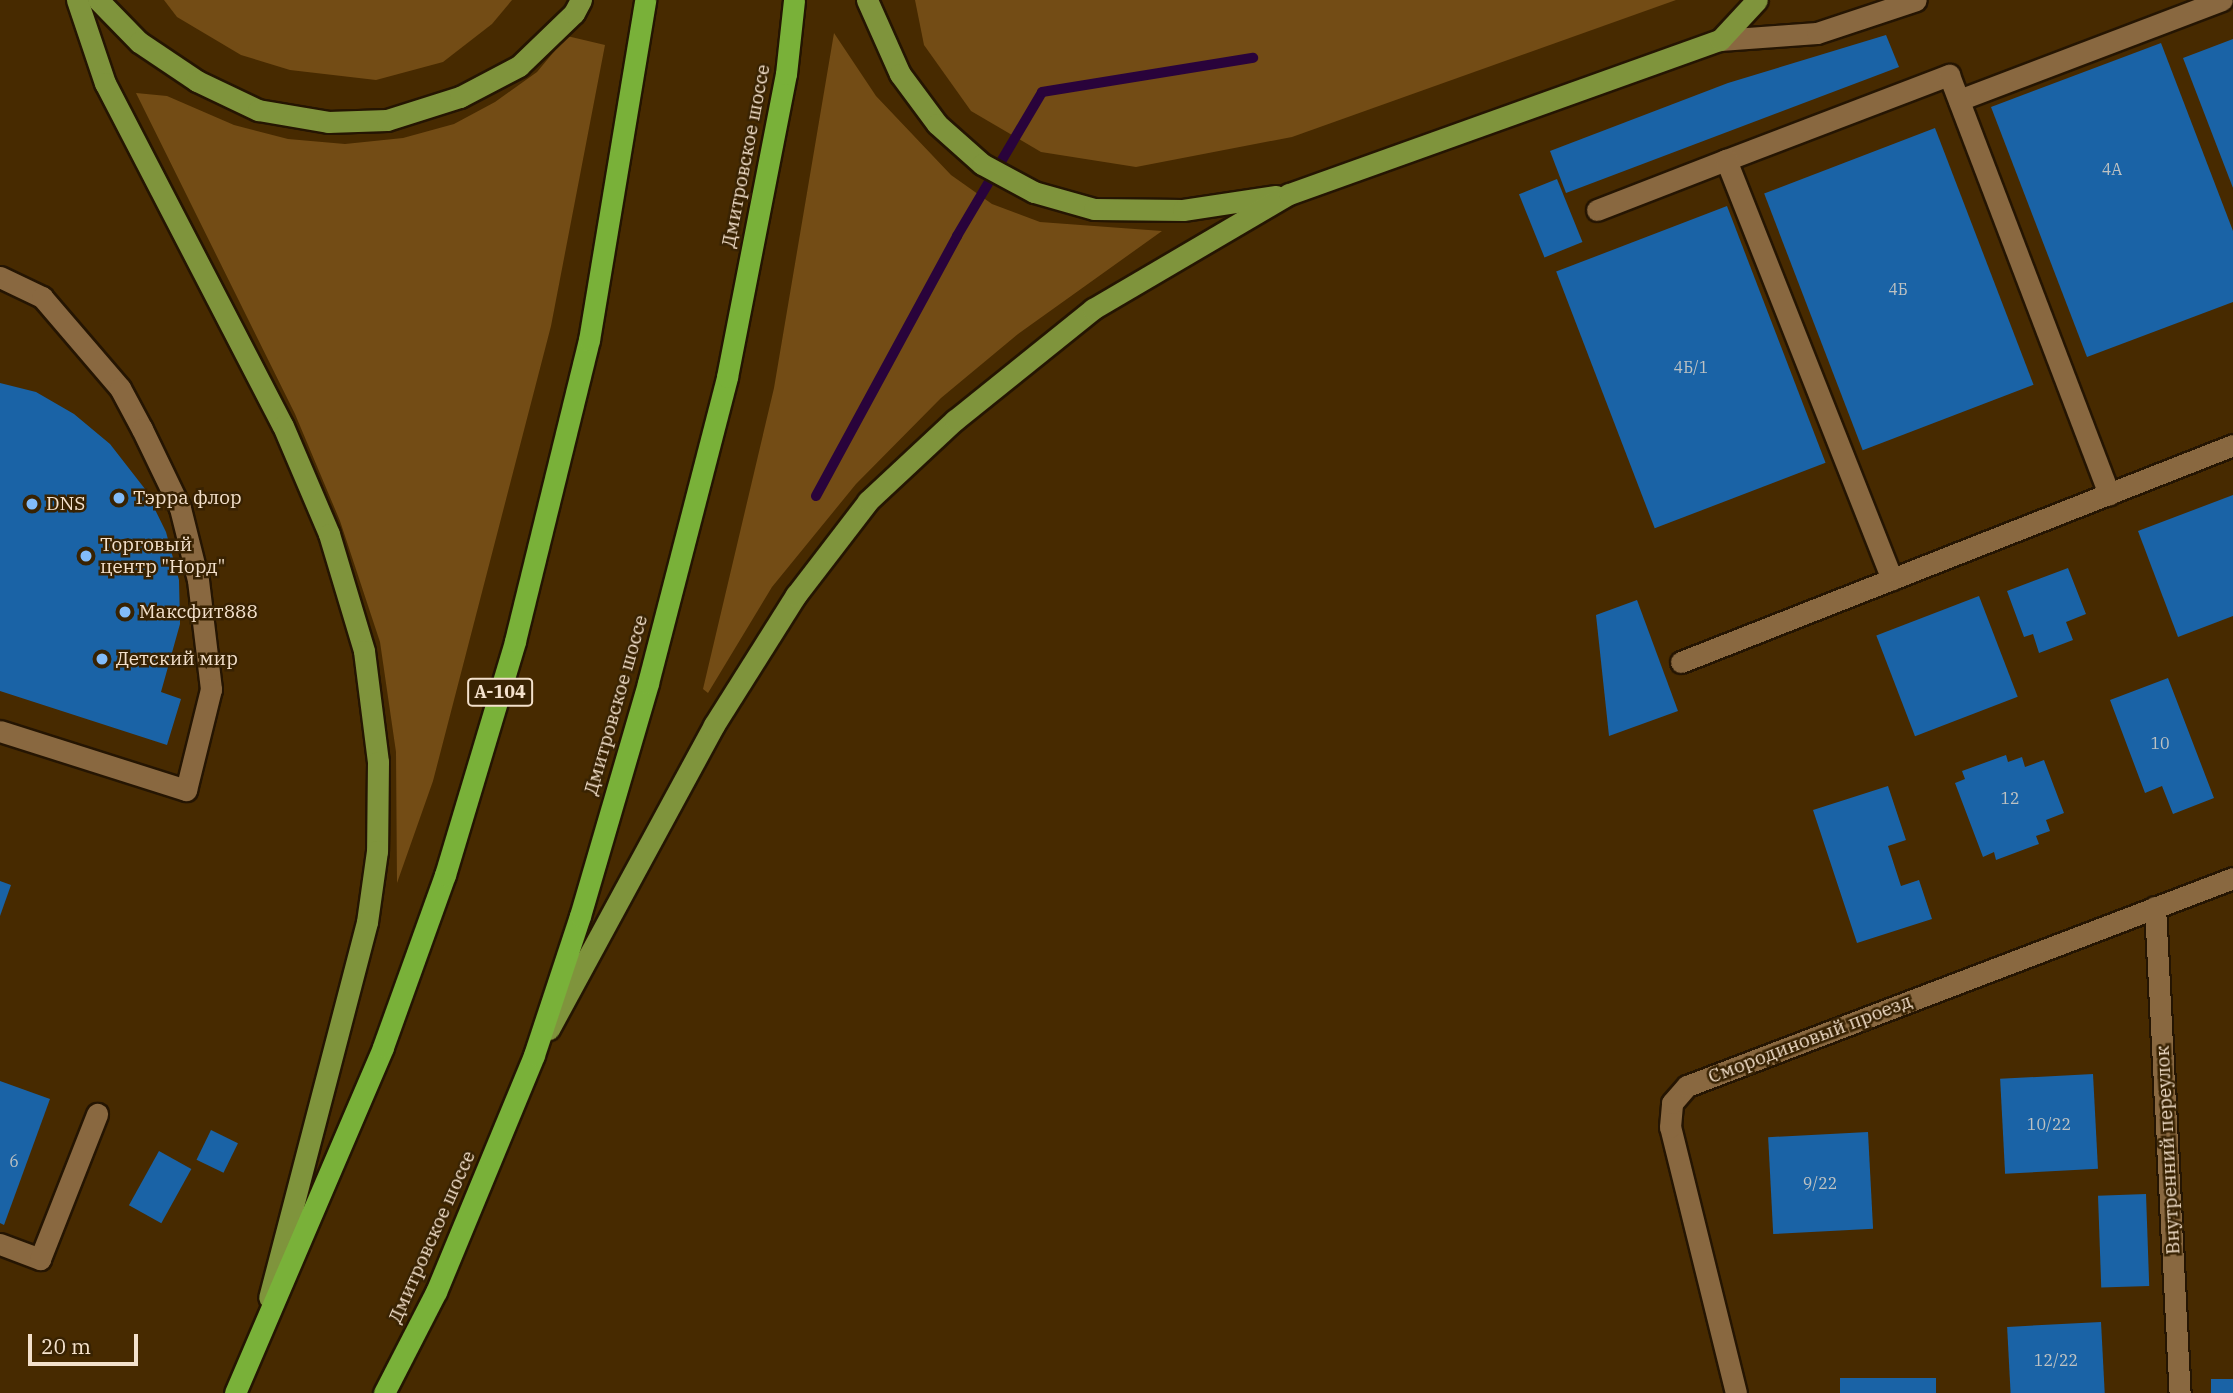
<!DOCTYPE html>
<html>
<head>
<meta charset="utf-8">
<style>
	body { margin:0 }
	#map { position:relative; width:2233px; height:1393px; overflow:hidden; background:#472a00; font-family:"IBM Plex Serif",serif }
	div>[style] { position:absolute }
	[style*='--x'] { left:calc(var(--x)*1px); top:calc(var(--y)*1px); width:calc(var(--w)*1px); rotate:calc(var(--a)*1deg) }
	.green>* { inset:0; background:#734c15 }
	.stream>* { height:10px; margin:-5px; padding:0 5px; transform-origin:5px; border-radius:5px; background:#29033b }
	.building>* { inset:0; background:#1a63a6; transform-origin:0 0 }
	.roads { filter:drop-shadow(2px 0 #251502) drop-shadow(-2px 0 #251502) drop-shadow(0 2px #251502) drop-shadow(0 -2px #251502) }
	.minor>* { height:21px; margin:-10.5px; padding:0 10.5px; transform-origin:10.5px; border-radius:10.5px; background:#896840 }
	.major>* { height:21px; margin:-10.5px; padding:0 10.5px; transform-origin:10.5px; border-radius:10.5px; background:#7f943c }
	.highway>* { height:21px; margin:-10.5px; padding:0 10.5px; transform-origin:10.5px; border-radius:10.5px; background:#79b139 }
	.dots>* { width:19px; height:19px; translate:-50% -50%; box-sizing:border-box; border:4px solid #382202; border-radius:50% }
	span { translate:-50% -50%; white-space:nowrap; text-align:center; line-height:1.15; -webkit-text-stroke:5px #382202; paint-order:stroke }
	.number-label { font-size:16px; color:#bec2c2 }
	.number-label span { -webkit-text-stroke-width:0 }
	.shield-label span { padding:2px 5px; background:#382202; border:2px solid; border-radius:5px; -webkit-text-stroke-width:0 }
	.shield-label { font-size:18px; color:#f4e1cc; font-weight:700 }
	.street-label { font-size:19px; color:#f4e1cc }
	.poi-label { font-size:19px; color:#f4e1cc }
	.left { translate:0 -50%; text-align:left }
	.scale { position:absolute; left:28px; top:1334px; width:110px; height:32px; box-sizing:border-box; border:4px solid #f4e1cc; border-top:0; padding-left:9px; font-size:21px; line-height:24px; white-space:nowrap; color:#f4e1cc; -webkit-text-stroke:5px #382202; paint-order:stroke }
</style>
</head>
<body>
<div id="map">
	<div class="green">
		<div style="clip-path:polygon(164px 0,512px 0,492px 24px,443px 62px,376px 80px,290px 70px,241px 55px,177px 17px)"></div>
		<div style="clip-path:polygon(915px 0,1676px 0,1292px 137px,1136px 167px,1041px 152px,971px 111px,924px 45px)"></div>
		<div style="clip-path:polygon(834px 33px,876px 96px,951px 175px,992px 204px,1040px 222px,1162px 231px,1018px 334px,941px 398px,856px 484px,772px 587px,708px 693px,703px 689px,774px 388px)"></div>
		<div style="clip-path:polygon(567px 36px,605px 45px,551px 326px,433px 781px,397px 883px,396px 752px,380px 642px,340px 521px,295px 414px,136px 93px,167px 96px,234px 125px,288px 139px,345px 144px,403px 138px,454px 124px,495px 102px,537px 72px)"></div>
	</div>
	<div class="stream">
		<div style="--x:816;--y:496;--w:296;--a:-61.5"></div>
		<div style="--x:957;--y:236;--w:167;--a:-59.4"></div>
		<div style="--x:1042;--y:92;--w:214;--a:-9.2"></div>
	</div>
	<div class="building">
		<div style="clip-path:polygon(1886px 35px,1899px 67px,1566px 193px,1550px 151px,1728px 83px)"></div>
		<div style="clip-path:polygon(2233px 39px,2233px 188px,2183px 58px)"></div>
		<div style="clip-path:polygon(2161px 43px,2233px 231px,2233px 302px,2087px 357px,1991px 107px)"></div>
		<div style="left:1935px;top:128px;width:275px;height:183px;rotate:69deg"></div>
		<div style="left:1557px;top:179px;width:68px;height:41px;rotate:68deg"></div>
		<div style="left:1727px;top:206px;width:275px;height:183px;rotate:69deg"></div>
		<div style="clip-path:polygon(0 383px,36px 392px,74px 414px,110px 444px,145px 489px,166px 532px,179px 580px,180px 624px,161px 692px,181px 699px,167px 745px,0 691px)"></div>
		<div style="clip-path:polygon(2233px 495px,2233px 616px,2178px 637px,2138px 531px)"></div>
		<div style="clip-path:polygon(2068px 568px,2086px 614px,2066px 622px,2073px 640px,2039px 653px,2033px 634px,2024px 637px,2007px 591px)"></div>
		<div style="left:1979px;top:596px;width:108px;height:110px;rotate:69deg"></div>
		<div style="clip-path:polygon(1637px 600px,1678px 711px,1609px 736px,1596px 615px)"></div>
		<div style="clip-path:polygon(2168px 678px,2214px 798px,2173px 814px,2162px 786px,2145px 793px,2110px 700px)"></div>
		<div style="clip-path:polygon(2006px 755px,2008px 762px,2022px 757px,2025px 767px,2044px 760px,2064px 813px,2046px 820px,2050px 831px,2036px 836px,2039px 844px,1996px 860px,1994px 852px,1983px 857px,1955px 783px,1965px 779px,1962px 771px)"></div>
		<div style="clip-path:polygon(1888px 786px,1906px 840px,1888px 846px,1901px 886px,1919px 880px,1932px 919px,1857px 943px,1813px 810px)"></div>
		<div style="clip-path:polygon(0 881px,11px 885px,0 916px)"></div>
		<div style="left:2093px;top:1074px;width:95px;height:93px;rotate:87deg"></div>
		<div style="clip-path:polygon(0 1081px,50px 1099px,4px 1225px,0 1223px)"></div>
		<div style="left:211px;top:1130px;width:30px;height:33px;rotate:26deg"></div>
		<div style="left:1868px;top:1132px;width:97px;height:100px;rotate:87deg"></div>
		<div style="left:159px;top:1151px;width:37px;height:62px;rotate:29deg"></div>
		<div style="left:2146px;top:1194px;width:92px;height:48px;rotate:88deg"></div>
		<div style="left:2101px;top:1322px;width:71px;height:94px;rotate:87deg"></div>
		<div style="left:1936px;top:1378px;width:15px;height:96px;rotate:90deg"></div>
		<div style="left:2233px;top:1379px;width:14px;height:22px;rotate:90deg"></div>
	</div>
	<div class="roads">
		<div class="minor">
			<div style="--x:1720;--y:40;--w:97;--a:-4.1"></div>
			<div style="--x:1817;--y:33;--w:104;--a:-18.4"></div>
			<div style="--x:1959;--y:100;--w:281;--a:-20.8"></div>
			<div style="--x:1726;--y:160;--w:239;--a:-20.9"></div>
			<div style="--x:1949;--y:75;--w:449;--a:69.1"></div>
			<div style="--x:1597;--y:210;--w:138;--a:-21.2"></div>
			<div style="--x:1726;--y:160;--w:451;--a:68.4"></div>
			<div style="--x:0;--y:277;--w:47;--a:25.5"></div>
			<div style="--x:42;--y:297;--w:120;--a:49.4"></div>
			<div style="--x:120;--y:388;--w:47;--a:61.8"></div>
			<div style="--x:142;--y:429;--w:88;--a:64.3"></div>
			<div style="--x:180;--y:508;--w:74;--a:76"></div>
			<div style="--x:198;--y:580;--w:110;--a:83.2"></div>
			<div style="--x:211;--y:689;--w:104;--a:103.9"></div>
			<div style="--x:186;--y:790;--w:195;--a:-162.4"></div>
			<div style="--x:1681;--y:662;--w:593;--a:-21.46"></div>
			<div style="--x:2155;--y:907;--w:487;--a:87.1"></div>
			<div style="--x:0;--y:1244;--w:43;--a:20.6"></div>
			<div style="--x:40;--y:1259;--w:156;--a:-68.5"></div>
			<div style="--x:1736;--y:1393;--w:274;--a:-103.9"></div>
			<div style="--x:1670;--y:1127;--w:24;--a:-85"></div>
			<div style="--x:1672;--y:1103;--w:23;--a:-49"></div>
			<div style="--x:1687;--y:1086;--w:584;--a:-20.85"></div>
		</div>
		<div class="major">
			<div style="--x:77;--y:0;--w:88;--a:71.4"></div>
			<div style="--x:105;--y:83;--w:386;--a:62.6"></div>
			<div style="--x:283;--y:426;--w:117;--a:66.9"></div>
			<div style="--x:329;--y:534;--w:122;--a:73.3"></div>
			<div style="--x:364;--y:651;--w:112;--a:82.8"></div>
			<div style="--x:378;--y:762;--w:89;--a:90.6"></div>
			<div style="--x:377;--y:851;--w:72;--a:98"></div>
			<div style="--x:367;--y:922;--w:388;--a:104.6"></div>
			<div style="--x:98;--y:0;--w:59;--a:45.7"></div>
			<div style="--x:139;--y:42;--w:70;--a:33.9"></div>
			<div style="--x:197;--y:81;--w:68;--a:25.4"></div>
			<div style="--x:258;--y:110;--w:71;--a:9.7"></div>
			<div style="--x:328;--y:122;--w:59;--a:-1.9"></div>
			<div style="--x:387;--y:120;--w:77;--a:-17.5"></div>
			<div style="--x:460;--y:97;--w:67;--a:-27.7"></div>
			<div style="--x:519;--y:66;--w:76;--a:-43.9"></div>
			<div style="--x:574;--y:13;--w:15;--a:-62"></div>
			<div style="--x:867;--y:0;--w:81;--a:66"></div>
			<div style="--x:900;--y:74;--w:62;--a:53.5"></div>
			<div style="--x:937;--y:124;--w:60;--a:41.6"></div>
			<div style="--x:982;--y:164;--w:59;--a:28.3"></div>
			<div style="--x:1034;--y:192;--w:62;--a:15.8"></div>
			<div style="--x:1094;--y:209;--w:89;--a:0.6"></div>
			<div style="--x:1183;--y:210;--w:94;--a:-8.6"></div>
			<div style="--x:549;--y:1029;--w:346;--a:-61.5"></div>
			<div style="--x:714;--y:725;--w:154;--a:-57.8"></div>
			<div style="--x:796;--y:595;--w:118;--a:-52.5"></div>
			<div style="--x:868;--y:501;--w:119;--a:-43"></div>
			<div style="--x:955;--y:420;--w:177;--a:-38.8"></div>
			<div style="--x:1093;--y:309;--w:227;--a:-30.4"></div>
			<div style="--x:1289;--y:194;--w:458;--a:-19.7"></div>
			<div style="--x:1720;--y:40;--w:54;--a:-47.2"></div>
		</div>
		<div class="highway">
			<div style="--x:235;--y:1393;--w:376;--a:-66.8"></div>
			<div style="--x:383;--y:1047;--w:183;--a:-70.2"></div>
			<div style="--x:445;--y:875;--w:244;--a:-73.3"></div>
			<div style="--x:515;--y:641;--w:310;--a:-76.2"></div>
			<div style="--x:589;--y:340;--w:345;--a:-80.6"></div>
			<div style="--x:384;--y:1393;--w:114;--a:-62.8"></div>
			<div style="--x:436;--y:1292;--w:256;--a:-67.5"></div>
			<div style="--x:534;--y:1055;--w:146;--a:-71.7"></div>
			<div style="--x:580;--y:916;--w:243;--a:-73.7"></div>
			<div style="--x:648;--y:683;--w:316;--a:-75.5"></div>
			<div style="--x:727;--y:377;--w:309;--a:-79"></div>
			<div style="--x:786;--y:74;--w:74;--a:-83.8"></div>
		</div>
	</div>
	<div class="dots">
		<div style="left:119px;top:498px;background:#82bcfa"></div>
		<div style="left:32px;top:504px;background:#82bcfa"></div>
		<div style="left:86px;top:556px;background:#82bcfa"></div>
		<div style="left:125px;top:612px;background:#82bcfa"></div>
		<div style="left:102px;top:659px;background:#82bcfa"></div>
	</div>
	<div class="number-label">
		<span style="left:2112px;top:169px">4А</span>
		<span style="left:1898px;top:289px">4Б</span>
		<span style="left:1691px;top:367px">4Б/1</span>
		<span style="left:2160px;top:743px">10</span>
		<span style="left:2010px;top:798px">12</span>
		<span style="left:2049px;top:1124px">10/22</span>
		<span style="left:14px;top:1161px">6</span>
		<span style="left:1820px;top:1183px">9/22</span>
		<span style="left:2056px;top:1360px">12/22</span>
	</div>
	<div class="shield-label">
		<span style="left:500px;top:692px">А-104</span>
	</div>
	<div class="street-label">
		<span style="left:746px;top:156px;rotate:-79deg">Дмитровское шоссе</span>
		<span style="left:616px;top:705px;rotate:-74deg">Дмитровское шоссе</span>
		<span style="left:1810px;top:1039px;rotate:-21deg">Смородиновый проезд</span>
		<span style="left:2168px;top:1150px;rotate:-93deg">Внутренний переулок</span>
		<span style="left:432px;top:1237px;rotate:-66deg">Дмитровское шоссе</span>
	</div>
	<div class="poi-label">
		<span class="left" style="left:133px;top:498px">Тэрра флор</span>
		<span class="left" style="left:46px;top:504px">DNS</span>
		<span class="left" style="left:100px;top:556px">Торговый<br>центр "Норд"</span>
		<span class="left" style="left:139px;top:612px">Максфит888</span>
		<span class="left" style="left:116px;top:659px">Детский мир</span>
	</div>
	<div class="scale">20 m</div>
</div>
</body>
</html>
